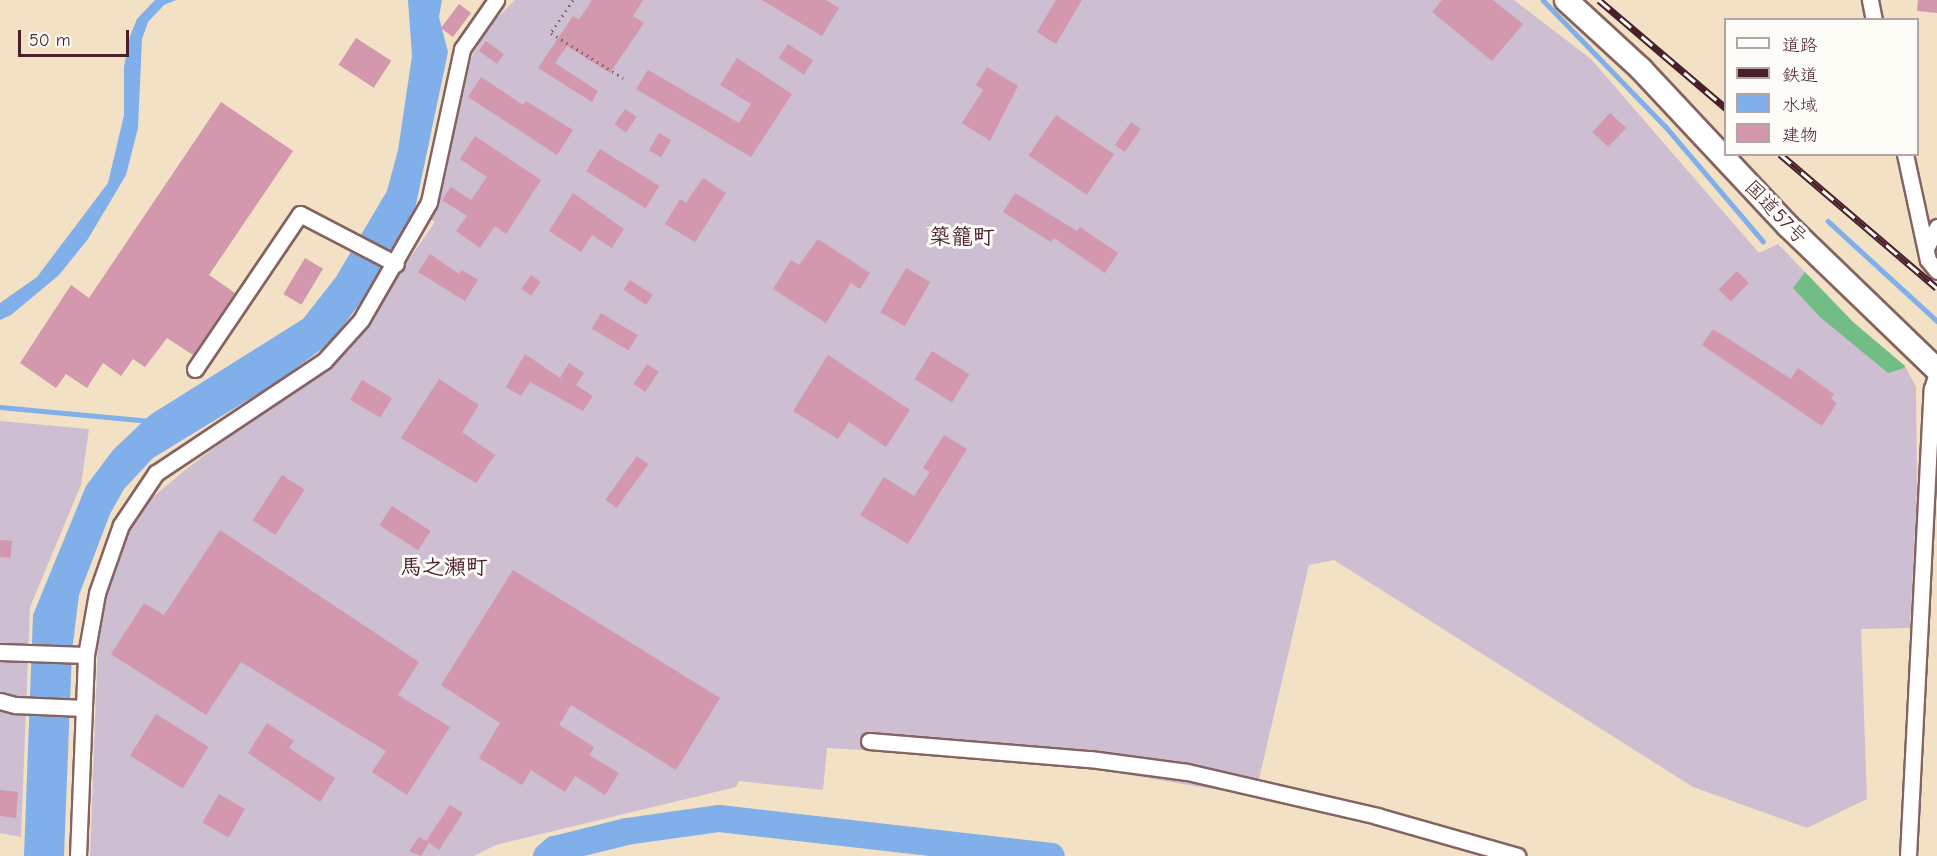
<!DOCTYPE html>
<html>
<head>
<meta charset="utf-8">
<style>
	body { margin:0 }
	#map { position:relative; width:1937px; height:856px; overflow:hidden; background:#f2e1c5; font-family:"Comic Neue","Klee One",sans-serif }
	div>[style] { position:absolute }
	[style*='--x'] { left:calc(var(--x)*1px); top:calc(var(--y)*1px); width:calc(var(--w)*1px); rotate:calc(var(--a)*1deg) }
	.industrial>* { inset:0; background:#cebed1 }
	.forest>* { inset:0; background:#72bd85 }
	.water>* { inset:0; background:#81afea }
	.stream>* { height:4.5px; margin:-2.25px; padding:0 2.25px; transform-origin:2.25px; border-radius:2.25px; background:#81afea }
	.river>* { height:27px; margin:-13.5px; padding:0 13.5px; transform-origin:13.5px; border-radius:13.5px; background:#81afea }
	.building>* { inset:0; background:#d397ae; transform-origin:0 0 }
	.path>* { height:3px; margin-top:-1.5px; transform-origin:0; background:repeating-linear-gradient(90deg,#856361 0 1.5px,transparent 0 6px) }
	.roads { filter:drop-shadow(2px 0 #856361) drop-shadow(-2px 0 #856361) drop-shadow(0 2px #856361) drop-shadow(0 -2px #856361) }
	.minor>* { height:15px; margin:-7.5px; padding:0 7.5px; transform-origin:7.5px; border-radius:7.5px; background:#fff }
	.highway>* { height:22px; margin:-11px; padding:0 11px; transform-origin:11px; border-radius:11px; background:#fff }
	.rail>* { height:7px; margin-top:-3.5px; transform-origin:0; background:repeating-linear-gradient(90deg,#fdfcf7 0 14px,#4a1f2b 0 28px); box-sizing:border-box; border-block:2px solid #4a1f2b }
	span { translate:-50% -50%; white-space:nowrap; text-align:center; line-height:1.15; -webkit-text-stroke:6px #fdfcf7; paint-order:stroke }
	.street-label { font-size:20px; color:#4a1f2b }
	.quarter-label { font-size:22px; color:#4a1f2b; font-weight:700 }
	.legend { position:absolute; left:1724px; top:18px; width:195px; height:138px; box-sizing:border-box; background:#fdfcf7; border:2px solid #b5a4a5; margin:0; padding:8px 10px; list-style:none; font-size:18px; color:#4a1f2b }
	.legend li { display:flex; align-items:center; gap:12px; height:30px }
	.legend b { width:30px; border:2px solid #b5a4a5 }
	.scale { position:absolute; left:18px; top:30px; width:111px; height:27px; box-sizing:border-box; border:3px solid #4a1f2b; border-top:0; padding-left:8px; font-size:18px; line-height:21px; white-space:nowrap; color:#4a1f2b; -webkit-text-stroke:4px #fdfcf7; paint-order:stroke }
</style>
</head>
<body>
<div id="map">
	<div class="industrial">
		<div style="clip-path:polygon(515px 0,1514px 0,1591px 59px,1759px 253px,1778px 244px,1853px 322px,1905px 366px,1916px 387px,1917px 491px,1910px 628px,1861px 629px,1867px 799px,1807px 828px,1693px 787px,1334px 560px,1309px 565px,1255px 796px,1039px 760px,827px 748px,823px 790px,739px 781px,736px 787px,496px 845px,474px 856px,90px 856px,98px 640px,108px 585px,130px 528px,153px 497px,185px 470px,347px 348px,435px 222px,429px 218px,471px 58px,490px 25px)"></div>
		<div style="clip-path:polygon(0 421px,89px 429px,81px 485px,30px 607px,21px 837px,0 833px)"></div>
	</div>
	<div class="forest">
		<div style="clip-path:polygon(1805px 272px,1853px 322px,1905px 366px,1904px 368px,1888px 373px,1820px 317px,1793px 288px)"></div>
	</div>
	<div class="water">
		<div style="clip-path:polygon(155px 0,176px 0,164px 5px,148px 22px,142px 39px,138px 128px,126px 175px,88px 239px,59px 275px,11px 315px,0 320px,0 303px,37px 277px,108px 183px,124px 115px,124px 67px,130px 36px,137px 19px)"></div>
		<div style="clip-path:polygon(408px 0,442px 0,439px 17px,448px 52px,415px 209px,370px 290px,331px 342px,279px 381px,153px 458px,124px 489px,110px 514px,79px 595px,72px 651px,64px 856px,24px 856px,33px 615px,86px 486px,113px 450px,150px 415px,303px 319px,336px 277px,387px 191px,398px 150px,412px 56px)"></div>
	</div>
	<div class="stream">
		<div style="--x:1543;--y:0;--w:177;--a:45.9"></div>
		<div style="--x:1666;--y:127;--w:150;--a:49.6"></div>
		<div style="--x:1828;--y:221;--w:148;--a:42.5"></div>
		<div style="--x:0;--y:407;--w:151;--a:5.3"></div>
	</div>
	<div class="river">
		<div style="--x:546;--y:856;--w:11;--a:-41"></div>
		<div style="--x:554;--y:849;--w:74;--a:-14"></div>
		<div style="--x:626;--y:831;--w:94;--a:-8"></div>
		<div style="--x:719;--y:818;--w:334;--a:6.5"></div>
	</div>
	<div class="building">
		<div style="clip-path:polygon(592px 0,643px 0,633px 16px,644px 23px,610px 73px,567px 46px,555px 63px,598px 91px,592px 102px,538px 68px,573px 16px,579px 20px)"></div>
		<div style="clip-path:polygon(762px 0,826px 0,839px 8px,822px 36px)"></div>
		<div style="clip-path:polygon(1056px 0,1082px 0,1056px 44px,1037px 32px)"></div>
		<div style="clip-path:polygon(1442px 0,1493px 0,1523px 24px,1492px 61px,1432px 12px)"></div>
		<div style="clip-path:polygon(1918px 0,1937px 0,1937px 13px,1917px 11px)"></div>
		<div style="left:459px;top:4px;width:15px;height:30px;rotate:37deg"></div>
		<div style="left:356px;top:38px;width:42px;height:32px;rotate:33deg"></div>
		<div style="left:486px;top:41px;width:22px;height:12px;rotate:36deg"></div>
		<div style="left:788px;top:44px;width:30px;height:17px;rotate:33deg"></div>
		<div style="clip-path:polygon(737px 58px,792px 94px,751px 157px,636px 89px,648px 70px,739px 123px,751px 104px,720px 85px)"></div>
		<div style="clip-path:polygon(987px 67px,1018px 86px,990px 141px,962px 123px,983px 90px,976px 85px)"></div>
		<div style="clip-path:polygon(481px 77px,523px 105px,526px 101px,573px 130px,557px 155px,468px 97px)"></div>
		<div style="clip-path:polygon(221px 102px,293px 151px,209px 275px,235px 293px,193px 355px,167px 338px,145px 367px,133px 359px,121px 376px,103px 363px,87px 388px,66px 374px,56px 388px,20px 363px,71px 285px,89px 298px)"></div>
		<div style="left:625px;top:109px;width:14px;height:19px;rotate:34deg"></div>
		<div style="left:1610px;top:113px;width:22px;height:26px;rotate:43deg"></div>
		<div style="left:1056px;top:115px;width:70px;height:49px;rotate:34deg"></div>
		<div style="left:1131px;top:122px;width:12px;height:28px;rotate:35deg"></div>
		<div style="left:659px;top:133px;width:14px;height:20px;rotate:30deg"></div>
		<div style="clip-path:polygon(475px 136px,541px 180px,506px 234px,495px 226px,480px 248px,456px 231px,467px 216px,442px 200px,451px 187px,471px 200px,487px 177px,460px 159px)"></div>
		<div style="left:600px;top:149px;width:70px;height:26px;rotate:32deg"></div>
		<div style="clip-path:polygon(703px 178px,726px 193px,695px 242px,665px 224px,680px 199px,686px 203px)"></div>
		<div style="clip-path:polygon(573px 193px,624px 229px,612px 248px,592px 235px,581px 252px,549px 231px)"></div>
		<div style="clip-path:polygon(1015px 193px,1077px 231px,1080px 227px,1118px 253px,1105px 273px,1054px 238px,1051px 242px,1003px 212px)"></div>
		<div style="clip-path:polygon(818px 239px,870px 273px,860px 289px,851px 283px,826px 323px,773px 289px,791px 260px,799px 265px)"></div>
		<div style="clip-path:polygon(430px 254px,459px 274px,462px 270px,478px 280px,465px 301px,418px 272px)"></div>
		<div style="left:305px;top:258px;width:21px;height:42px;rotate:31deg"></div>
		<div style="left:906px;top:268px;width:28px;height:51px;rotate:30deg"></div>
		<div style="left:1737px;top:271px;width:17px;height:26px;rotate:45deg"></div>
		<div style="left:531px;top:275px;width:12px;height:17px;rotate:35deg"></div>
		<div style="left:630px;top:280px;width:27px;height:12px;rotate:33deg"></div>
		<div style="left:601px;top:313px;width:43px;height:18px;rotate:31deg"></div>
		<div style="clip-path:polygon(1713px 329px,1791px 379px,1798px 368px,1834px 394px,1831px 399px,1837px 403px,1822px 426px,1702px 345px)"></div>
		<div style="left:932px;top:351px;width:44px;height:33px;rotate:32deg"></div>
		<div style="clip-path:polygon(525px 354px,560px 378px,569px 363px,584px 373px,576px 385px,593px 396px,583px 411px,530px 382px,521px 396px,506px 387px)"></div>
		<div style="clip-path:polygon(828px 355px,910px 410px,886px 447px,849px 422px,838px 439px,793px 411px)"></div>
		<div style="left:647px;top:364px;width:14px;height:24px;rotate:34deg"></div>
		<div style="clip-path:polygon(439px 379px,479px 405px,462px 432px,495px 455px,476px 483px,401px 438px)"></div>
		<div style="left:362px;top:380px;width:35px;height:23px;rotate:31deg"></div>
		<div style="clip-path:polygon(944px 435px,967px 449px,908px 544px,860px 515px,884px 477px,914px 496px,930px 472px,923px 468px)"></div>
		<div style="left:637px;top:456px;width:14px;height:54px;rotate:36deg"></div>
		<div style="left:282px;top:475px;width:27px;height:54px;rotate:33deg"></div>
		<div style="left:392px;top:506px;width:46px;height:23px;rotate:33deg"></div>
		<div style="clip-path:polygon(220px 530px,419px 662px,398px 695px,450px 727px,407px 795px,372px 772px,386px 751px,241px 662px,206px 715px,111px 654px,144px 603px,164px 615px)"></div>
		<div style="left:0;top:540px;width:12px;height:17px;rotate:5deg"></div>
		<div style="clip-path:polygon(513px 570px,720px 698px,676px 770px,571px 705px,559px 725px,594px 747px,589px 755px,619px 773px,605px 795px,575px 776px,565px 792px,531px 770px,522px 785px,479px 758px,500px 723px,441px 685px)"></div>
		<div style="left:156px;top:714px;width:62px;height:49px;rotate:32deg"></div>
		<div style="clip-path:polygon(267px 723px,294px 741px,289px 748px,335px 778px,320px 802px,248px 753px)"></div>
		<div style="clip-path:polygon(0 790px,18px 792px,16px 818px,0 816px)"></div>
		<div style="left:219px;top:794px;width:30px;height:33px;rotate:30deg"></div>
		<div style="clip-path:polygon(450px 805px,463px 813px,439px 850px,429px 843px,421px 856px,409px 851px,419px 837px,426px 841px)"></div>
	</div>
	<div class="path">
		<div style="--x:573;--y:0;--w:40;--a:124"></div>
		<div style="--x:551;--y:33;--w:85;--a:32"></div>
	</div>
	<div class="roads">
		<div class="minor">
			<div style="--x:1870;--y:0;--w:20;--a:79"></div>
			<div style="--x:1905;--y:154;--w:108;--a:77.8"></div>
			<div style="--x:1928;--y:260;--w:14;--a:51"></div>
			<div style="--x:1926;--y:248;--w:24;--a:-62"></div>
			<div style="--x:195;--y:369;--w:187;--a:-55.9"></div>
			<div style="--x:300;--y:214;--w:108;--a:27.5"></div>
			<div style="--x:0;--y:652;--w:86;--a:2"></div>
			<div style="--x:0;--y:701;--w:16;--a:15"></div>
			<div style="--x:15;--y:705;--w:69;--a:2.5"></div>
			<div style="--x:869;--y:741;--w:222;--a:4.7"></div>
			<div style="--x:1090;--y:759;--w:98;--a:7.6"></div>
			<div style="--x:1187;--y:772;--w:195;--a:13"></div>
			<div style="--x:1377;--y:816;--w:146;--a:15.9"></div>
			<div style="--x:78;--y:856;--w:201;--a:-87.7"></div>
			<div style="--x:86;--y:655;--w:63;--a:-79.9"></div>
			<div style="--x:97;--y:593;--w:72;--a:-70.6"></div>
			<div style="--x:121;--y:525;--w:63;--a:-56.1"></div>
			<div style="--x:156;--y:473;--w:202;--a:-33.7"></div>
			<div style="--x:324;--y:361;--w:55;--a:-47.9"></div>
			<div style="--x:361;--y:320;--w:136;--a:-60"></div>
			<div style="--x:429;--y:202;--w:157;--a:-77.8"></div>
			<div style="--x:462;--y:49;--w:60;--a:-55.2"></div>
			<div style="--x:1908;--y:856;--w:468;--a:-87.1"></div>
			<div style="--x:1932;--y:389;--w:17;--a:-73"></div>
		</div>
		<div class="highway">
			<div style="--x:1566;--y:0;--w:102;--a:42.6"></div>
			<div style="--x:1641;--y:69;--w:215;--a:46.9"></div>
			<div style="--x:1788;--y:226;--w:207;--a:44"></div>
		</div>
	</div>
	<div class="rail">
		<div style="--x:1599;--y:0;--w:167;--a:40.4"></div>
		<div style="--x:1780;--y:154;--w:206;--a:40.5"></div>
	</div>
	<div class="street-label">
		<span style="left:1776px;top:212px;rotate:46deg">国道57号</span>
	</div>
	<div class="quarter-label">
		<span style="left:962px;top:238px">築籠町</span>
		<span style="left:444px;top:568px">馬之瀬町</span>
	</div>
	<ul class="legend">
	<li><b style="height:8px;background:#fff"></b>道路</li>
	<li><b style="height:8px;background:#4a1f2b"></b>鉄道</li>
	<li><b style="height:16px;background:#81afea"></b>水域</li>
	<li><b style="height:16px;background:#d397ae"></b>建物</li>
	</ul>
	<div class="scale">50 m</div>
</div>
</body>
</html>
